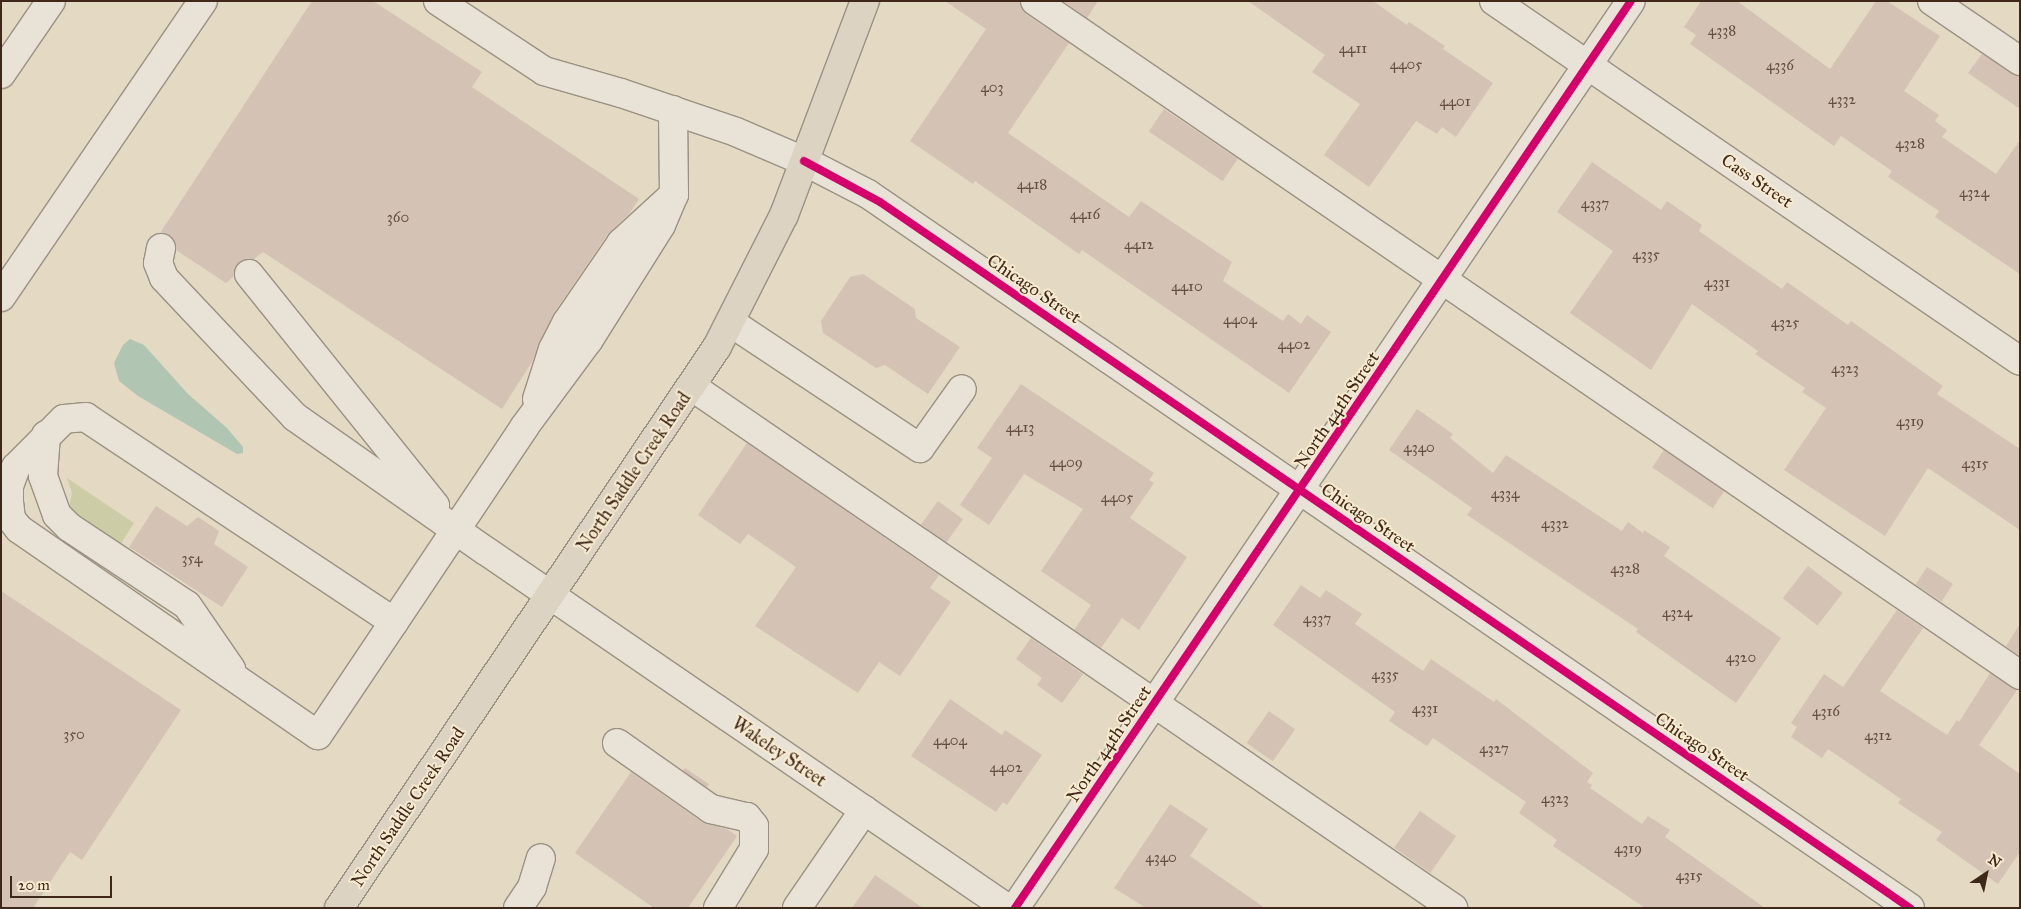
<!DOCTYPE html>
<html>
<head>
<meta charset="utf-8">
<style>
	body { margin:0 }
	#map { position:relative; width:2021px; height:909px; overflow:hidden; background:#e4d9c2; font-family:"IM FELL Great Primer",serif }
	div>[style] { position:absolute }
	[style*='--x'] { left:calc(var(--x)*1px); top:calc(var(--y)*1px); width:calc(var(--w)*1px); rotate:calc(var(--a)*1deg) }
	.green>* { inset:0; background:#cccca6 }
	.water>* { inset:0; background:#b1c5b3 }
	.building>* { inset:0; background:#d4c3b4; transform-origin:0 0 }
	.roads { filter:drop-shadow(1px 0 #9a9182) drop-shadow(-1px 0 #9a9182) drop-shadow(0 1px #9a9182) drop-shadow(0 -1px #9a9182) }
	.minor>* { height:28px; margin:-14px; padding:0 14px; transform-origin:14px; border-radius:14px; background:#e9e3d7 }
	.major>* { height:28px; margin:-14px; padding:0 14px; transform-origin:14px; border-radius:14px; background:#dcd3c3 }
	.cycleway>* { height:8px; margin:-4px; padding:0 4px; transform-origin:4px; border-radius:4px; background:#d6006c }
	span { translate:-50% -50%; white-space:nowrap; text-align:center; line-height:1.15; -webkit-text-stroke:4px #f7eace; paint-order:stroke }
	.number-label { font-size:15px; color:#644e40 }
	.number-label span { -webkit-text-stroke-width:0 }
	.street-label { font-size:18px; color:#3f271a }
	.frame { position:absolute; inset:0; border:2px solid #3f271a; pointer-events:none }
	.north { position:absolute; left:1961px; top:849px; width:50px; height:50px; -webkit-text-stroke:4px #f7eace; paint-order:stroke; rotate:34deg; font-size:14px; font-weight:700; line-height:20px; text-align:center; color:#3f271a }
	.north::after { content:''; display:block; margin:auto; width:18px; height:22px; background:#3f271a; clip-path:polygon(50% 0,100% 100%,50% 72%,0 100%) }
	.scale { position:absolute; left:10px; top:876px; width:102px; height:22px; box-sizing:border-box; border:2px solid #3f271a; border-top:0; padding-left:6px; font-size:15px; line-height:18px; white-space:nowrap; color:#3f271a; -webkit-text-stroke:4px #f7eace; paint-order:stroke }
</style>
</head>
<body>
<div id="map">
	<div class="green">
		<div style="clip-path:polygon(67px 478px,134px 523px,118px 548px,73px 518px,69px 507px,72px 493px)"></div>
	</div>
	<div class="water">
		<div style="clip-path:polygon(130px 339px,144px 345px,188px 394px,227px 428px,243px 447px,243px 453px,237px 454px,138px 396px,119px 381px,114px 363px,123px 345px)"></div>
	</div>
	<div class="building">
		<div style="clip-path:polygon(312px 1px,373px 1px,482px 72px,472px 87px,639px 199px,629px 214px,608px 234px,554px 313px,532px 362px,502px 409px,263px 252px,254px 259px,239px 262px,234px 276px,226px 283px,176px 250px,171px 236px,160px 233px)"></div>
		<div style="clip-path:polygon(945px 1px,1020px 1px,1026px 14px,1069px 43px,1008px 133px,1129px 217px,1141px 201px,1232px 262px,1223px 281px,1283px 321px,1288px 314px,1301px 324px,1307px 315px,1331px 332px,1289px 393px,1082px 250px,1079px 254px,975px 181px,973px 184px,910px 141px,986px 29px)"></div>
		<div style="clip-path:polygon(1063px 1px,1098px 1px,1087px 18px)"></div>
		<div style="clip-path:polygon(1248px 1px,1373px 1px,1407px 25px,1409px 22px,1445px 46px,1443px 49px,1493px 83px,1456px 137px,1442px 127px,1437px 134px,1416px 121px,1369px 187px,1324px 155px,1360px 104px,1312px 72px,1325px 55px)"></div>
		<div style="clip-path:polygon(1701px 1px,1737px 1px,1830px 69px,1876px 1px,1887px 1px,1940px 36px,1904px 91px,1939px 115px,1935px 121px,1947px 130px,1942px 137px,1996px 174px,2020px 140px,2020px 274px,1935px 217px,1939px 211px,1888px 177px,1892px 171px,1841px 136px,1834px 146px,1690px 44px,1696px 35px,1684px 27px)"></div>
		<div style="clip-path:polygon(1982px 54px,2020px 76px,2020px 109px,1968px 73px)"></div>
		<div style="left:1164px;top:109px;width:89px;height:27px;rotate:34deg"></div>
		<div style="clip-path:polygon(1592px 162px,1661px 210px,1667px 201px,1702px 225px,1699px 231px,1782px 289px,1787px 282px,1848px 325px,1851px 321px,1943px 386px,1937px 394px,2020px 449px,2020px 530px,1928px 468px,1885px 536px,1784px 470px,1826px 408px,1802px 392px,1805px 388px,1755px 354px,1758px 351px,1692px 304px,1651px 370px,1570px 313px,1613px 251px,1557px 212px)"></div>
		<div style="clip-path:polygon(863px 274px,915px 309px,916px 318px,960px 347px,928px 394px,885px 365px,876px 368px,823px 333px,821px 321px,850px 277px)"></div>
		<div style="clip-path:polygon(1021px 384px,1154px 473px,1149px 480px,1154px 483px,1130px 518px,1187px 557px,1139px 630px,1122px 618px,1101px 648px,1074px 630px,1091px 605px,1041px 571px,1083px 509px,1024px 474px,989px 525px,960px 505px,992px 458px,977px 448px)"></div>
		<div style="clip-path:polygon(1417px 409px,1453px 434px,1450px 438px,1493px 473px,1506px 455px,1622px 531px,1628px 522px,1643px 533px,1644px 530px,1670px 547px,1664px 556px,1781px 638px,1736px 703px,1636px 632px,1638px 629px,1467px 515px,1472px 508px,1389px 450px)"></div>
		<div style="clip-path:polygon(747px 443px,939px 575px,930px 588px,951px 602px,900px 676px,879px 662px,858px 693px,755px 626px,796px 567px,748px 534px,740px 544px,698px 515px)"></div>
		<div style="left:1664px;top:450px;width:73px;height:21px;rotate:34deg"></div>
		<div style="left:938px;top:501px;width:31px;height:29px;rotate:36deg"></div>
		<div style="clip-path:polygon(156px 506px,187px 526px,198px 517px,219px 531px,214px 544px,248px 567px,222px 607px,129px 547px)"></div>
		<div style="left:1808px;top:566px;width:44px;height:41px;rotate:38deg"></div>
		<div style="left:1927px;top:567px;width:31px;height:21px;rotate:33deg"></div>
		<div style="clip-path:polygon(1301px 585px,1320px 598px,1326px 590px,1362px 614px,1355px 624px,1423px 671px,1431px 659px,1494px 702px,1496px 699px,1593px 773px,1587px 782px,1592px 785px,1590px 788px,1642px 824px,1648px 816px,1670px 830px,1665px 837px,1765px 908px,1645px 908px,1553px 846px,1557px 840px,1519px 813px,1526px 802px,1433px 738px,1427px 746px,1389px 721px,1395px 712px,1273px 625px)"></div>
		<div style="clip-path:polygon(1px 591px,181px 710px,82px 860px,70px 852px,33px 908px,1px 908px)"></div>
		<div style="clip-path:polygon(1897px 610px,1923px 628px,1880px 691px,1947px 735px,1957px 720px,1959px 722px,1990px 673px,2017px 690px,1979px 745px,2020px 774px,2020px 852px,1998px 884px,1936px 840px,1942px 832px,1898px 803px,1901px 799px,1828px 749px,1822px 758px,1791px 737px,1797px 727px,1791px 723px,1824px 674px,1843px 687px)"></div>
		<div style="clip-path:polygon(2020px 624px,2020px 656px,2006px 646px)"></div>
		<div style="clip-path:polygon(1031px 638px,1083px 674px,1062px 703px,1037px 685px,1042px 678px,1016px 659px)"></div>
		<div style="clip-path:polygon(950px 699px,1002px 735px,1005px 730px,1042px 755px,1007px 805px,1003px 802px,996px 812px,911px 756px)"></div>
		<div style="left:1269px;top:711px;width:32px;height:39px;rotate:35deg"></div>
		<div style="left:685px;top:768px;width:29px;height:4px;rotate:34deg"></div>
		<div style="clip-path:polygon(631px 772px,702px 822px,727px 829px,737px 836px,688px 908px,654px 908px,575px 853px)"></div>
		<div style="clip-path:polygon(1170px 804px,1208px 829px,1190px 856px,1265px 908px,1146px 908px,1114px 888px)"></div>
		<div style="left:1420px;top:811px;width:44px;height:45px;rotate:35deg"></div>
		<div style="clip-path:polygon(875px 875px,923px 908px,852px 908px)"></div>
	</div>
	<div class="roads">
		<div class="minor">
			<div style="--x:438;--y:1;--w:127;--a:33.4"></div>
			<div style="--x:544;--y:71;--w:80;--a:15.9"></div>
			<div style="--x:621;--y:93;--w:121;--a:18.7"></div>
			<div style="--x:736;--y:132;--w:74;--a:23.1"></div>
			<div style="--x:804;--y:161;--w:72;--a:27.3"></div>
			<div style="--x:868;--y:194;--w:1263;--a:34.42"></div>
			<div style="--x:1035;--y:1;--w:1194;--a:34.38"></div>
			<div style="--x:1494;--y:1;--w:637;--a:34.39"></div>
			<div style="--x:1932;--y:1;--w:107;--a:34.3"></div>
			<div style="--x:1;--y:74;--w:88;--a:-55.6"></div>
			<div style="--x:161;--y:248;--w:15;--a:101"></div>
			<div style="--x:158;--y:263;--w:16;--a:68"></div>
			<div style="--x:164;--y:278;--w:191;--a:46.7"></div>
			<div style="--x:295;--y:417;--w:233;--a:35.1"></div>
			<div style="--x:486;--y:551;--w:632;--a:34.42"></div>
			<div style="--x:249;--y:274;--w:297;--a:51.2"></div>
			<div style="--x:1;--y:297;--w:358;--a:-55.7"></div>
			<div style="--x:730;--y:322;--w:228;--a:33.6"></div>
			<div style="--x:920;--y:448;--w:72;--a:-54.6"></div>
			<div style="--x:691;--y:386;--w:924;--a:34.41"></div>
			<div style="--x:537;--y:399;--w:52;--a:-72.3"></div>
			<div style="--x:553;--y:349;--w:30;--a:-63"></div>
			<div style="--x:567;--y:322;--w:96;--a:-55.6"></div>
			<div style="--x:621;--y:243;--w:64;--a:-42.5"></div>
			<div style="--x:46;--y:435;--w:41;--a:94.2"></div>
			<div style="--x:43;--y:476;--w:41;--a:70.3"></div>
			<div style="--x:57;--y:515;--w:17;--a:45"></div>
			<div style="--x:69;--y:527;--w:141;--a:33.5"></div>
			<div style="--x:187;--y:605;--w:78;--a:55.5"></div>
			<div style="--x:394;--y:622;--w:370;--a:-146.4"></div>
			<div style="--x:86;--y:417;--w:22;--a:175"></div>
			<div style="--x:64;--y:419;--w:68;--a:135"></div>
			<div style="--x:16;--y:467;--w:20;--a:110"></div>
			<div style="--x:9;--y:486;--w:16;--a:90"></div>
			<div style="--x:9;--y:502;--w:17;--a:83"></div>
			<div style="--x:11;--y:519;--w:13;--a:51"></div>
			<div style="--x:19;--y:529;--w:363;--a:34.6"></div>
			<div style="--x:318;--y:735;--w:136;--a:-56.1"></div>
			<div style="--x:394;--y:622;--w:236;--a:-56.2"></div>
			<div style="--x:525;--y:426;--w:106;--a:-53.5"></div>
			<div style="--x:588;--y:341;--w:137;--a:-57.8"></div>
			<div style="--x:661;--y:225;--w:33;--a:-67"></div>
			<div style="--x:674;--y:195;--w:85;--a:-90.7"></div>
			<div style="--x:617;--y:743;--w:115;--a:35.1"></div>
			<div style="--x:711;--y:809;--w:37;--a:13"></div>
			<div style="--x:747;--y:817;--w:11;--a:52"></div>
			<div style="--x:754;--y:826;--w:23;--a:90"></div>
			<div style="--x:754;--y:849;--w:69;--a:121.4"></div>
			<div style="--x:518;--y:908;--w:25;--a:-56"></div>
			<div style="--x:532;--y:887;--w:30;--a:-73"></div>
			<div style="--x:797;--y:908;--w:119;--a:-55.6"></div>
			<div style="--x:1015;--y:908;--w:1096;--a:-55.82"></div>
		</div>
		<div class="major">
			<div style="--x:339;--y:908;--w:676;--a:-56.03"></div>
			<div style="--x:717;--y:347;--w:148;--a:-63.1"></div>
			<div style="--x:784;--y:215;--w:229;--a:-69.3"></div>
		</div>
	</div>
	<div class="cycleway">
		<div style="--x:804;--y:161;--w:86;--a:28.3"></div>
		<div style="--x:880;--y:202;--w:1249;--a:34.43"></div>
		<div style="--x:1015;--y:908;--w:1096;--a:-55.82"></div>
	</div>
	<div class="number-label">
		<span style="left:1722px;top:31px">4338</span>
		<span style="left:1353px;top:49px">4411</span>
		<span style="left:1406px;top:65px">4405</span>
		<span style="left:1780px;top:66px">4336</span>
		<span style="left:992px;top:88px">403</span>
		<span style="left:1842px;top:100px">4332</span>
		<span style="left:1455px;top:102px">4401</span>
		<span style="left:1910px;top:144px">4328</span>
		<span style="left:1032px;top:185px">4418</span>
		<span style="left:1974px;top:193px">4324</span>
		<span style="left:1595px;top:204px">4337</span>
		<span style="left:1085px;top:215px">4416</span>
		<span style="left:398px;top:218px">360</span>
		<span style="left:1139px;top:245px">4412</span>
		<span style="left:1646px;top:255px">4335</span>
		<span style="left:1717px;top:283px">4331</span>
		<span style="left:1187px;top:287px">4410</span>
		<span style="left:1240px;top:320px">4404</span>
		<span style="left:1785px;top:323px">4325</span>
		<span style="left:1294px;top:345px">4402</span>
		<span style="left:1845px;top:369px">4323</span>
		<span style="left:1910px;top:422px">4319</span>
		<span style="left:1020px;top:428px">4413</span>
		<span style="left:1419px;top:448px">4340</span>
		<span style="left:1066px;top:463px">4409</span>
		<span style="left:1975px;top:464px">4315</span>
		<span style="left:1505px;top:494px">4334</span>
		<span style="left:1117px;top:498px">4405</span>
		<span style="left:1555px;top:524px">4332</span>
		<span style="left:192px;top:559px">354</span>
		<span style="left:1625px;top:569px">4328</span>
		<span style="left:1677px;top:613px">4324</span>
		<span style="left:1317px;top:619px">4337</span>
		<span style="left:1741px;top:658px">4320</span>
		<span style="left:1385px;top:675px">4335</span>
		<span style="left:1425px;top:709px">4331</span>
		<span style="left:1826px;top:712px">4316</span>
		<span style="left:74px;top:735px">350</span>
		<span style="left:1878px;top:736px">4312</span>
		<span style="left:950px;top:741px">4404</span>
		<span style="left:1494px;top:749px">4327</span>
		<span style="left:1006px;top:768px">4402</span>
		<span style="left:1555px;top:799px">4323</span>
		<span style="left:1628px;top:849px">4319</span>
		<span style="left:1161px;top:858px">4340</span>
		<span style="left:1689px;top:876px">4315</span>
	</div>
	<div class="street-label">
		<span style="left:1757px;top:181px;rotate:34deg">Cass Street</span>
		<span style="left:1034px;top:289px;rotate:34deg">Chicago Street</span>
		<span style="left:1337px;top:410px;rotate:-56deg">North 44th Street</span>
		<span style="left:634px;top:472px;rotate:-56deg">North Saddle Creek Road</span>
		<span style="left:1368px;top:518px;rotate:34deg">Chicago Street</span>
		<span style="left:1109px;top:744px;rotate:-56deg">North 44th Street</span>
		<span style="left:1702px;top:747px;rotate:34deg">Chicago Street</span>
		<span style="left:779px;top:752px;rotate:34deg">Wakeley Street</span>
		<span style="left:408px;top:807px;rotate:-56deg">North Saddle Creek Road</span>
	</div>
	<div class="frame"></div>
	<div class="north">N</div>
	<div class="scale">20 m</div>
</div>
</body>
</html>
